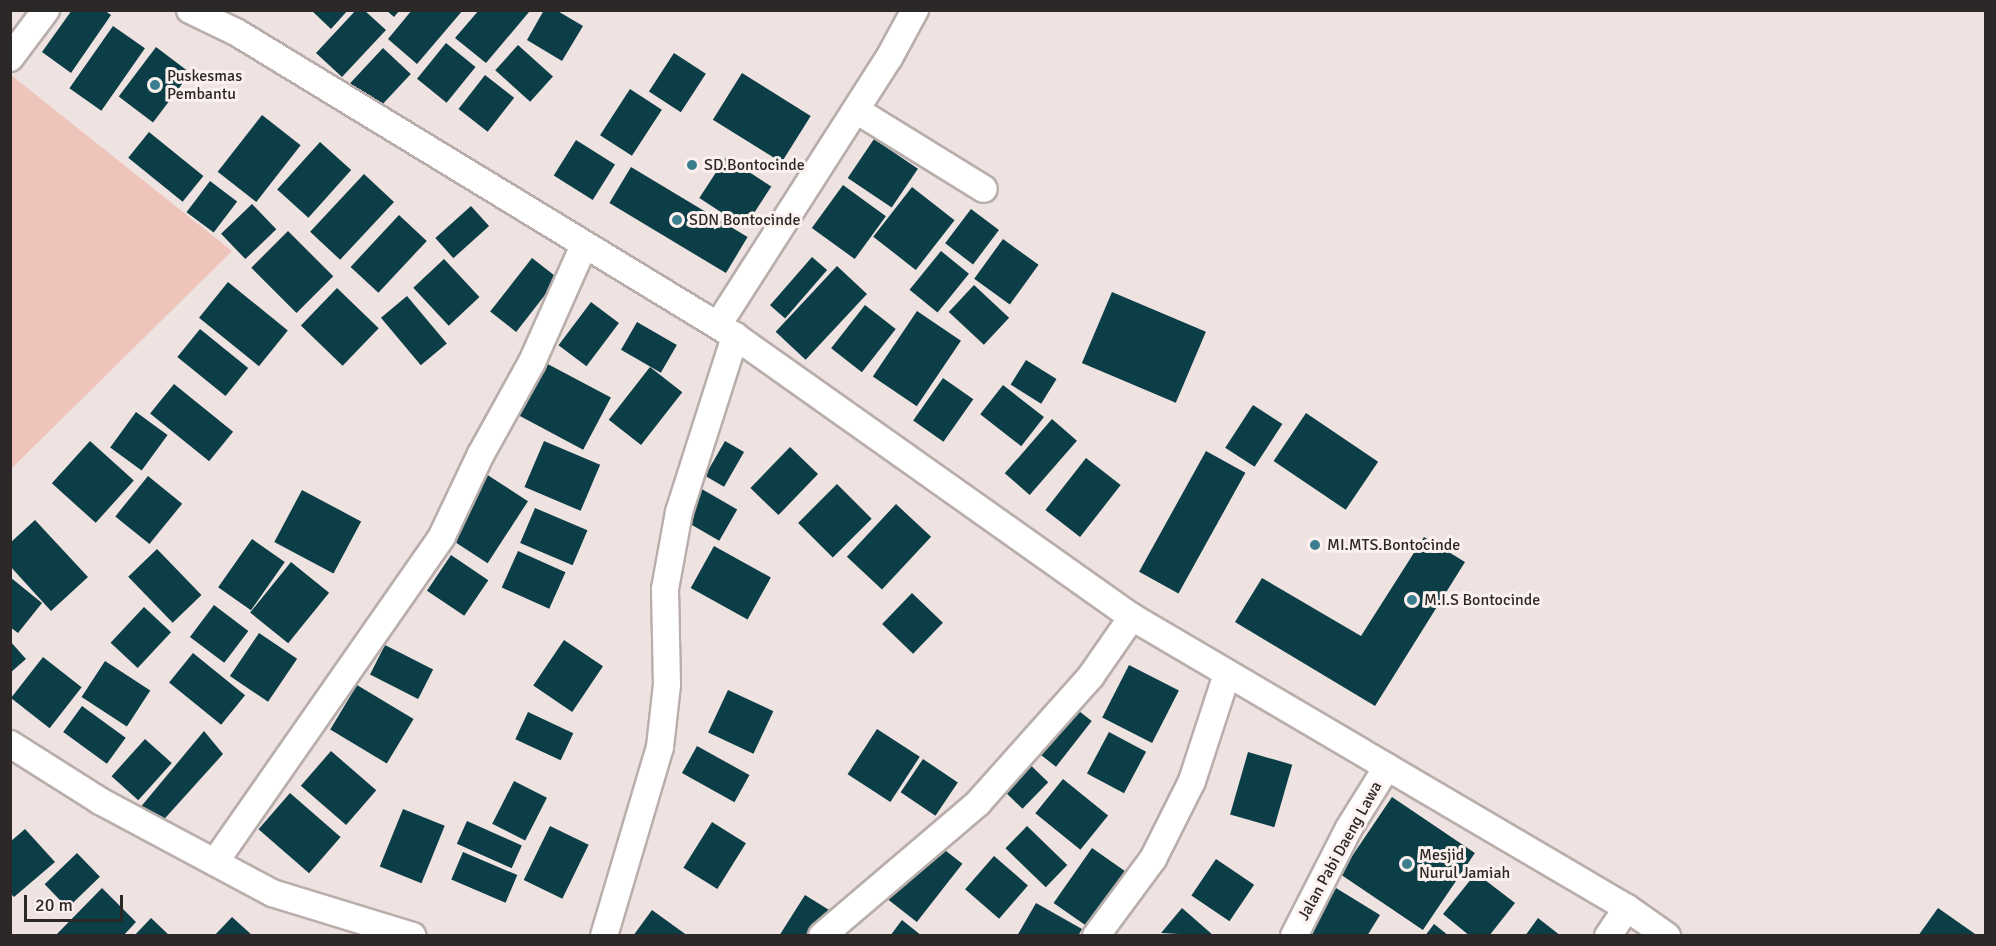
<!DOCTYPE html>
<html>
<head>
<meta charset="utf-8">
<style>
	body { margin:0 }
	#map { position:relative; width:1996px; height:946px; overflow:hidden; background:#efe3e1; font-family:Signika,sans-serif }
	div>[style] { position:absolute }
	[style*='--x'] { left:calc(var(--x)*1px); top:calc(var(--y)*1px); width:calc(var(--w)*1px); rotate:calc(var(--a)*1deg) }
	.green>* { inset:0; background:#efc4bb }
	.building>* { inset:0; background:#0c3e47; transform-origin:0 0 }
	.roads { filter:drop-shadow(2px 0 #b9aeab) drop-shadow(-2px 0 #b9aeab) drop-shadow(0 2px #b9aeab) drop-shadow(0 -2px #b9aeab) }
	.street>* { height:26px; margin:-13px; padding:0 13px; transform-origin:13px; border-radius:13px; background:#fff }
	.dots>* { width:16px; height:16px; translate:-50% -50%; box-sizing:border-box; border:3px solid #fcf1ee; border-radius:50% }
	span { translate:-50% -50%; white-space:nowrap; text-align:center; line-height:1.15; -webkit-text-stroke:6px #fcf1ee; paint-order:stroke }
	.poi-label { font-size:16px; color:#2c2827 }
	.left { translate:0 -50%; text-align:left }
	.street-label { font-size:16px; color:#2c2827 }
	.frame { position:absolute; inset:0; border:12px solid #2c2827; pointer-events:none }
	.scale { position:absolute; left:24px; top:895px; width:99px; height:27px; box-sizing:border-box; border:3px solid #2c2827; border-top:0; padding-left:8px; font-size:18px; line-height:21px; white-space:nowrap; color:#2c2827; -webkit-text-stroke:4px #fcf1ee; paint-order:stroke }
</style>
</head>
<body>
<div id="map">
	<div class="green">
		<div style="clip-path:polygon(11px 75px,232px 251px,11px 469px)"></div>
	</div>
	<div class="building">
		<div style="clip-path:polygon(72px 10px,104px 10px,111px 15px,71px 73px,42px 52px)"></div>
		<div style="clip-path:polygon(311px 10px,348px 10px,331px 29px)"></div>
		<div style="clip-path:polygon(356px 10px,364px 10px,386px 30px,342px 77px,316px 53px)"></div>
		<div style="clip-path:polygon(386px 10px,400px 10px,394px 17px)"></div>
		<div style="clip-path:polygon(412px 10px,463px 10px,417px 64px,388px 39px)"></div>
		<div style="clip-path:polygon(479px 10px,529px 12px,486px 63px,455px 38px)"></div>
		<div style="clip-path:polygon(544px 10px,556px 10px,583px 26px,562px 61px,527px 40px)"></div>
		<div style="left:113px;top:26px;width:39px;height:76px;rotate:35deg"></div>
		<div style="left:446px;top:43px;width:38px;height:46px;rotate:39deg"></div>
		<div style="left:518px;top:45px;width:47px;height:34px;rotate:42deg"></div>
		<div style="left:156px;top:47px;width:43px;height:62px;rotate:37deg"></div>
		<div style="left:383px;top:48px;width:38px;height:52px;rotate:43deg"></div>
		<div style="left:674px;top:53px;width:38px;height:46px;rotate:33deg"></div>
		<div style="left:742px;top:73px;width:81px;height:55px;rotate:32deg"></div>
		<div style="left:485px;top:75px;width:37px;height:43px;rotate:38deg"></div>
		<div style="left:630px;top:89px;width:38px;height:55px;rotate:33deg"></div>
		<div style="left:262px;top:115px;width:49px;height:72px;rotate:38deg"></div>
		<div style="left:149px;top:132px;width:70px;height:33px;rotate:39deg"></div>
		<div style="left:874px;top:139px;width:53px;height:47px;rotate:34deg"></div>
		<div style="left:576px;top:140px;width:46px;height:42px;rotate:32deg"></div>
		<div style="left:320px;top:142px;width:42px;height:64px;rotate:42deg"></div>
		<div style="left:726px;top:157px;width:54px;height:49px;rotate:33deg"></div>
		<div style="left:631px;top:167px;width:136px;height:42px;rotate:31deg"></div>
		<div style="left:364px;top:174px;width:41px;height:79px;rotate:43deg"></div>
		<div style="left:210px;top:181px;width:34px;height:39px;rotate:37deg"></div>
		<div style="left:843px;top:185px;width:53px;height:53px;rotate:36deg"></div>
		<div style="left:912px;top:187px;width:54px;height:63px;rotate:38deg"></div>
		<div style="left:252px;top:204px;width:35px;height:43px;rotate:46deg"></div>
		<div style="left:471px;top:206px;width:27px;height:48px;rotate:48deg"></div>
		<div style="left:971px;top:209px;width:35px;height:43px;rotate:37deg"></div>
		<div style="left:399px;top:215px;width:38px;height:71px;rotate:43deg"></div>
		<div style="left:288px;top:231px;width:64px;height:52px;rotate:45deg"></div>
		<div style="left:1003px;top:239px;width:44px;height:49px;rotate:36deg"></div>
		<div style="left:941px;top:251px;width:36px;height:50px;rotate:39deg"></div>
		<div style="left:812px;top:257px;width:20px;height:64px;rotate:41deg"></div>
		<div style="left:532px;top:258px;width:33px;height:68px;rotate:38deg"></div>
		<div style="left:444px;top:259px;width:52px;height:42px;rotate:47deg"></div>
		<div style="left:837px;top:266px;width:41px;height:90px;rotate:43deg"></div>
		<div style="left:228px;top:282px;width:77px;height:46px;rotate:39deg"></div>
		<div style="left:974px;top:285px;width:48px;height:37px;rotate:43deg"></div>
		<div style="left:337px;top:288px;width:58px;height:52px;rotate:44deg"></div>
		<div style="left:1112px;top:292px;width:102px;height:77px;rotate:23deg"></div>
		<div style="left:407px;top:296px;width:62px;height:34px;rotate:50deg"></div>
		<div style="left:591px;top:302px;width:35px;height:54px;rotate:37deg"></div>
		<div style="left:865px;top:305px;width:39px;height:55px;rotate:38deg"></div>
		<div style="left:917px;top:311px;width:53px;height:79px;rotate:34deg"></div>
		<div style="left:637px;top:322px;width:46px;height:32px;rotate:30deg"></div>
		<div style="left:200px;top:329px;width:62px;height:36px;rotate:39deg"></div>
		<div style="left:1026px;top:360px;width:36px;height:29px;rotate:32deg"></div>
		<div style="left:542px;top:361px;width:78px;height:59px;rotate:28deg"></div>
		<div style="left:650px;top:367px;width:41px;height:67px;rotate:38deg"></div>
		<div style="left:943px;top:378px;width:37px;height:52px;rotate:35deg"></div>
		<div style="left:174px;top:384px;width:76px;height:38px;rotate:39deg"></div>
		<div style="left:1003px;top:385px;width:52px;height:37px;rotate:38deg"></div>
		<div style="left:1253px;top:405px;width:35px;height:51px;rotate:33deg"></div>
		<div style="left:136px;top:412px;width:39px;height:44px;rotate:36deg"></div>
		<div style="left:1306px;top:413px;width:87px;height:58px;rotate:34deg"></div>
		<div style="left:1052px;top:419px;width:33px;height:72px;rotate:41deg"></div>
		<div style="left:90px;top:441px;width:59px;height:57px;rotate:42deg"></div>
		<div style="left:544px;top:441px;width:61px;height:50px;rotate:23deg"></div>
		<div style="left:725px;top:441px;width:22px;height:40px;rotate:30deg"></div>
		<div style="left:790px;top:447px;width:39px;height:57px;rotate:44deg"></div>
		<div style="left:1206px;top:451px;width:45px;height:138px;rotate:29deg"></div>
		<div style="left:1086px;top:458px;width:44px;height:66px;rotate:38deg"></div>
		<div style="left:486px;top:474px;width:50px;height:74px;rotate:33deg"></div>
		<div style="left:148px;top:476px;width:44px;height:52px;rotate:39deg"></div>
		<div style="left:837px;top:484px;width:49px;height:55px;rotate:45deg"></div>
		<div style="left:700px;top:488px;width:43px;height:36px;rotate:30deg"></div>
		<div style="left:302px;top:490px;width:67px;height:59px;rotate:28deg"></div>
		<div style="left:896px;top:504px;width:48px;height:72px;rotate:43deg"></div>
		<div style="left:535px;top:508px;width:57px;height:38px;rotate:23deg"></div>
		<div style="clip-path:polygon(35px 520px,88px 577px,51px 611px,10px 566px,10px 543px)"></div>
		<div style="clip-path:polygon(1424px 537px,1465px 562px,1375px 706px,1235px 622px,1262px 578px,1361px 636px)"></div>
		<div style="left:252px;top:539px;width:40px;height:59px;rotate:35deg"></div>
		<div style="left:714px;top:546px;width:65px;height:48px;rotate:29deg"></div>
		<div style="left:157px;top:549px;width:64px;height:40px;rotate:46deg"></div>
		<div style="left:518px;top:551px;width:52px;height:40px;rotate:24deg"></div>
		<div style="left:451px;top:555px;width:45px;height:43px;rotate:34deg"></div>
		<div style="left:291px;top:562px;width:49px;height:65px;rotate:39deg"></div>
		<div style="clip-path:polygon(10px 577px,42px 603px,18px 633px,10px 627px)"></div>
		<div style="left:912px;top:593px;width:43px;height:43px;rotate:44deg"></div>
		<div style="left:214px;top:605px;width:43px;height:40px;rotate:37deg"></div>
		<div style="left:144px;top:607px;width:37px;height:49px;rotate:43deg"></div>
		<div style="left:259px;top:633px;width:46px;height:52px;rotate:34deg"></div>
		<div style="left:564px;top:640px;width:47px;height:55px;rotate:34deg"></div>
		<div style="clip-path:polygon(10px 641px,26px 659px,10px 673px)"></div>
		<div style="left:385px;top:645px;width:54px;height:33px;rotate:27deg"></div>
		<div style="left:193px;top:653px;width:67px;height:38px;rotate:39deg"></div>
		<div style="left:43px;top:657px;width:49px;height:52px;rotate:38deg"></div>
		<div style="left:105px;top:661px;width:54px;height:43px;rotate:33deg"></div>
		<div style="left:1129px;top:665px;width:56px;height:59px;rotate:27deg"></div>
		<div style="left:357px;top:685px;width:66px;height:52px;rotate:31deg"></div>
		<div style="left:728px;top:690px;width:50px;height:47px;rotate:25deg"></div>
		<div style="left:1061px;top:697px;width:39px;height:58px;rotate:38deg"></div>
		<div style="left:82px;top:706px;width:54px;height:32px;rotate:36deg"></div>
		<div style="left:528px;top:712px;width:50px;height:30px;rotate:25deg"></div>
		<div style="left:877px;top:729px;width:51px;height:54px;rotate:33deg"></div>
		<div style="clip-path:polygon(204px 731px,223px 754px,158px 826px,139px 809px)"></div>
		<div style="left:1109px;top:732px;width:42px;height:47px;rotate:28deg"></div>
		<div style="left:145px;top:739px;width:36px;height:50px;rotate:42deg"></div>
		<div style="left:697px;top:746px;width:60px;height:31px;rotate:29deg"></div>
		<div style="left:331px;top:751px;width:60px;height:46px;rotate:41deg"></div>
		<div style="left:1248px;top:752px;width:46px;height:65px;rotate:16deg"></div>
		<div style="left:1018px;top:753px;width:42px;height:37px;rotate:44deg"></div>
		<div style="left:923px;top:759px;width:42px;height:40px;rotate:34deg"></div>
		<div style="left:1063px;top:779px;width:58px;height:44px;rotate:39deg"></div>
		<div style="left:514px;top:781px;width:37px;height:48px;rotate:27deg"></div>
		<div style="left:290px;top:793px;width:67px;height:48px;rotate:41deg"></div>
		<div style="left:1392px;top:797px;width:100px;height:93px;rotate:34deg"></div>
		<div style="left:403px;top:809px;width:45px;height:62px;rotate:22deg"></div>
		<div style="left:467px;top:821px;width:60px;height:25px;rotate:24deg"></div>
		<div style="left:712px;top:822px;width:40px;height:54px;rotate:32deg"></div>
		<div style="left:550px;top:826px;width:43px;height:60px;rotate:26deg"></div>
		<div style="left:1027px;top:826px;width:56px;height:31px;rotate:44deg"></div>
		<div style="clip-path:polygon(25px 829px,55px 862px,14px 897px,10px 893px,10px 842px)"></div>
		<div style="left:923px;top:833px;width:50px;height:74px;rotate:38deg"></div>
		<div style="left:1092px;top:848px;width:50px;height:67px;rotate:35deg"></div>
		<div style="left:463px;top:852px;width:59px;height:30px;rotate:23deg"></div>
		<div style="left:77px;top:853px;width:33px;height:45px;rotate:46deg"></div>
		<div style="left:994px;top:856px;width:45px;height:44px;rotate:41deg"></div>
		<div style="left:1216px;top:859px;width:46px;height:44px;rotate:34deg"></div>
		<div style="clip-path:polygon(1476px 873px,1515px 903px,1489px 936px,1470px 936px,1443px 914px)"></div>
		<div style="clip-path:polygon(102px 888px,136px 922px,123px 936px,55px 936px)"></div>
		<div style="clip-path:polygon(1336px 888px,1380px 915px,1367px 936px,1305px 936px)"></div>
		<div style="clip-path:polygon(805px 895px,850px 923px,842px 936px,779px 936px)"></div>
		<div style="clip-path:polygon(1036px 903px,1082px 929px,1078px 936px,1017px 936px)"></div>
		<div style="clip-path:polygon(1182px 908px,1214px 936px,1161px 933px)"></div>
		<div style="clip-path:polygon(1938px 908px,1978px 936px,1918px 936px)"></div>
		<div style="clip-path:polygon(652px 910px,688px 936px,633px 936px)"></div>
		<div style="clip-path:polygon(232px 917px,253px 936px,214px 936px)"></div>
		<div style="clip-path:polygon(151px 918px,170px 936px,134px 936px)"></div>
		<div style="clip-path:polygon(1538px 918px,1561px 936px,1525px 936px)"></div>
		<div style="clip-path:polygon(902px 920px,922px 936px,890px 936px)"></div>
		<div style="clip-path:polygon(1434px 924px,1449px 936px,1425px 936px)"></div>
	</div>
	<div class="roads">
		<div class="street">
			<div style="--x:190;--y:10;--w:51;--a:25.6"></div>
			<div style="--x:236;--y:32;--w:584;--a:31.35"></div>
			<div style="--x:735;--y:336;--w:486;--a:35.3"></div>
			<div style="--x:1132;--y:617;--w:574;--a:30.45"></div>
			<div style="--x:1627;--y:908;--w:49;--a:35"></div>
			<div style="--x:10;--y:58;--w:60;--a:-53.1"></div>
			<div style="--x:856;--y:110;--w:150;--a:31.7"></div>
			<div style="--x:718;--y:325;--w:317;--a:-57.4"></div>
			<div style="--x:889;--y:58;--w:55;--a:-61.6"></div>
			<div style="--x:10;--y:744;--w:107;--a:32.3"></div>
			<div style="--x:100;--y:801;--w:195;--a:28.1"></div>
			<div style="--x:272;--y:893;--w:147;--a:17"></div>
			<div style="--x:215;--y:862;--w:397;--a:-55.1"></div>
			<div style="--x:442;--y:536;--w:91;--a:-64.6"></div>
			<div style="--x:481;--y:454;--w:105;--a:-61"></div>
			<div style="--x:532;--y:362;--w:128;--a:-66"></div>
			<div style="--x:604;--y:936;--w:197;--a:-73.5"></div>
			<div style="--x:660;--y:747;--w:62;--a:-83.6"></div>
			<div style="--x:667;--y:685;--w:96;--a:-91.2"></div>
			<div style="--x:665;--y:589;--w:78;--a:-79.7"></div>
			<div style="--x:679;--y:512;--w:185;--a:-72.3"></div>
			<div style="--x:822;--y:936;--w:205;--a:-40.4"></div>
			<div style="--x:978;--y:803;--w:170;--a:-48.3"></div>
			<div style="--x:1091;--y:676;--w:72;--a:-55.2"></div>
			<div style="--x:1096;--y:936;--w:96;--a:-53.5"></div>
			<div style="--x:1153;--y:859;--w:87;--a:-63.4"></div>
			<div style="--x:1192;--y:781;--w:113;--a:-71.9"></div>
			<div style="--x:1294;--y:936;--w:121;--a:-63"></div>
			<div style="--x:1349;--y:828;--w:72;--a:-58.1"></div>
			<div style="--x:1608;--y:936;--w:34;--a:-56"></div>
		</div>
	</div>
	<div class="dots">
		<div style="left:155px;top:85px;background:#3b7f8e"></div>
		<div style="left:692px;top:165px;background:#3b7f8e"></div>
		<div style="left:677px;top:220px;background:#3b7f8e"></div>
		<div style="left:1315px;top:545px;background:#3b7f8e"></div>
		<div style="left:1412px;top:600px;background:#3b7f8e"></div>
		<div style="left:1407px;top:864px;background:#3b7f8e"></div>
	</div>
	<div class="poi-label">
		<span class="left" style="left:167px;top:85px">Puskesmas<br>Pembantu</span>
		<span class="left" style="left:704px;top:165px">SD.Bontocinde</span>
		<span class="left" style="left:689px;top:220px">SDN Bontocinde</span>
		<span class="left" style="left:1327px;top:545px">MI.MTS.Bontocinde</span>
		<span class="left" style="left:1424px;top:600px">M.I.S Bontocinde</span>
		<span class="left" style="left:1419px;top:864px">Mesjid<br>Nurul Jamiah</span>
	</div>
	<div class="street-label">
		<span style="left:1340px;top:851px;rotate:-61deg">Jalan Pabi Daeng Lawa</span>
	</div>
	<div class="frame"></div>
	<div class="scale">20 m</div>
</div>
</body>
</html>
